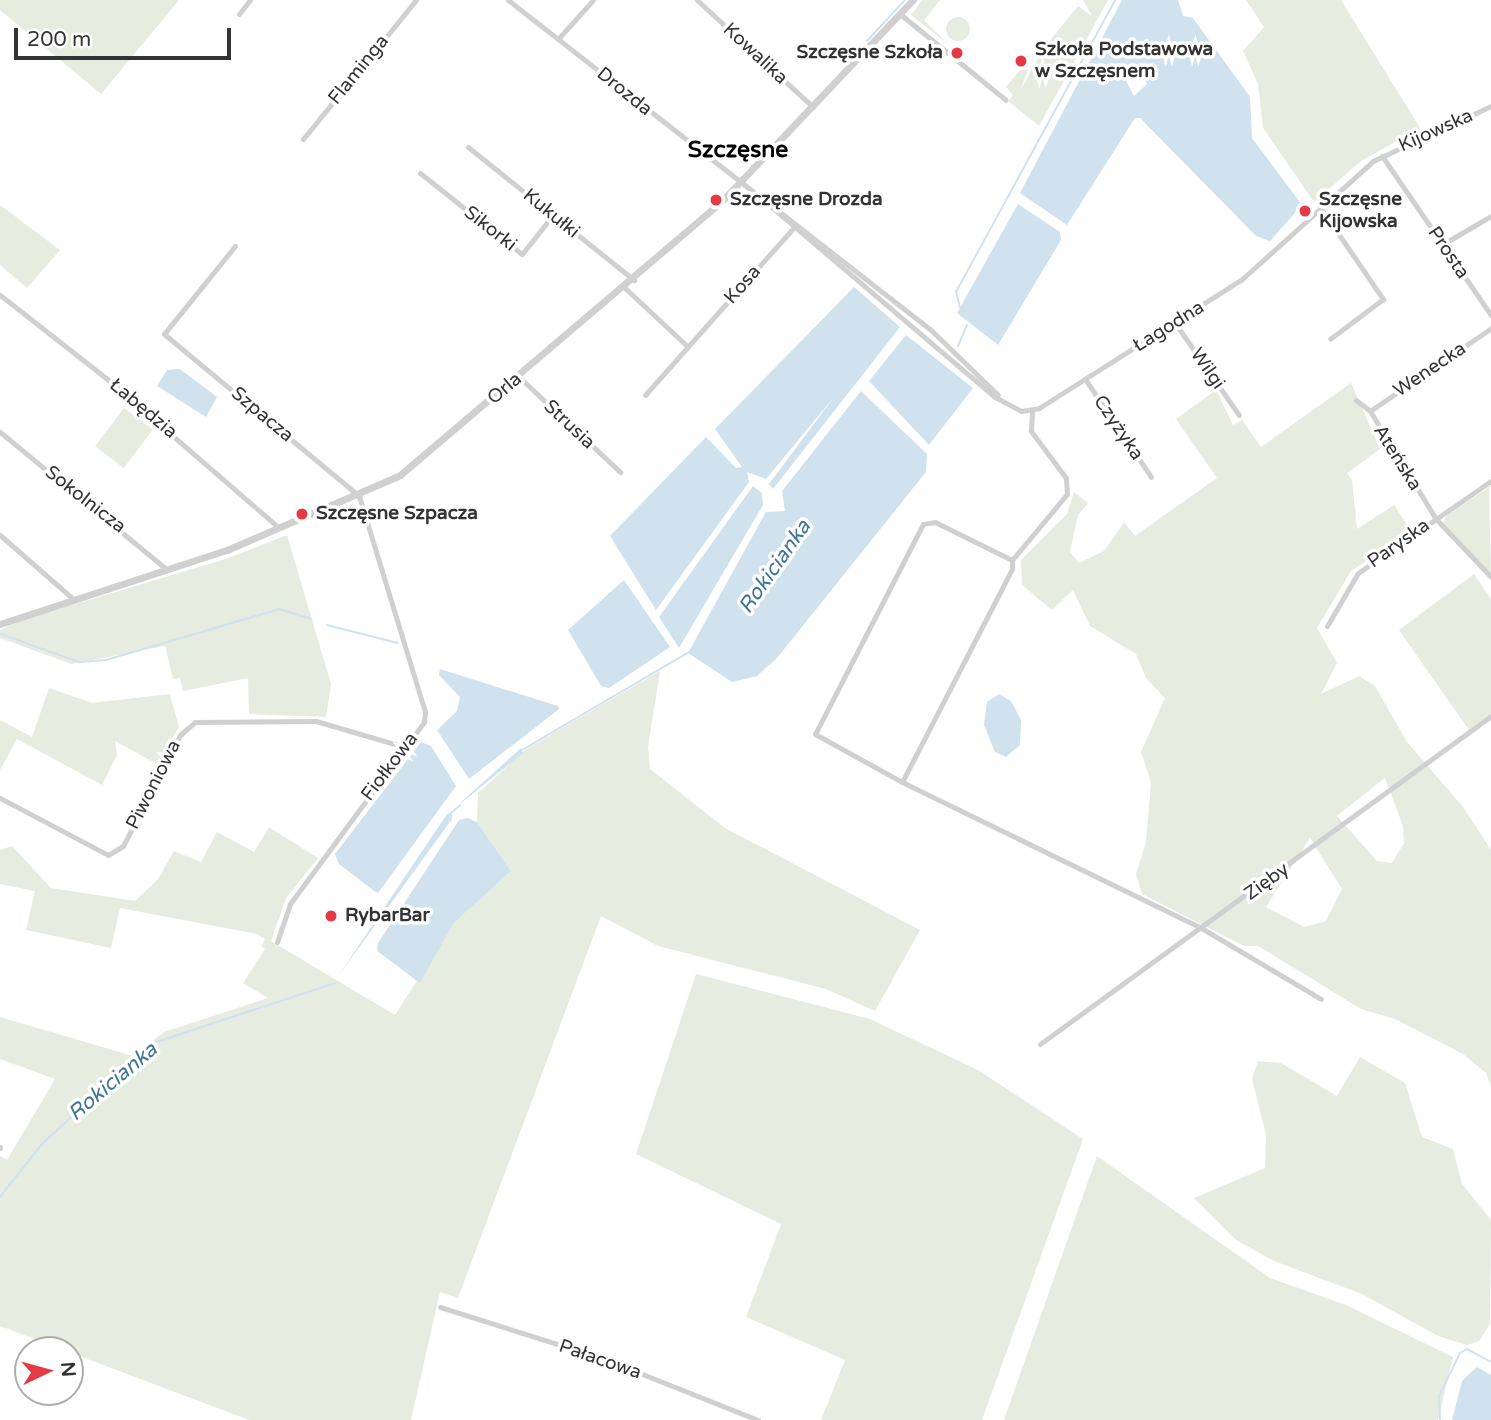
<!DOCTYPE html>
<html>
<head>
<meta charset="utf-8">
<style>
	body { margin:0 }
	#map { position:relative; width:1491px; height:1420px; overflow:hidden; background:#fff; font-family:"Varela Round",sans-serif }
	div>[style] { position:absolute }
	[style*='--x'] { left:calc(var(--x)*1px); top:calc(var(--y)*1px); width:calc(var(--w)*1px); rotate:calc(var(--a)*1deg) }
	.green>* { inset:0; background:#e6ecdf; transform-origin:0 0 }
	.round { border-radius:50% }
	.water>* { inset:0; background:#cfe2ee }
	.stream>* { height:2px; margin:-1px; padding:0 1px; transform-origin:1px; border-radius:1px; background:#cfe2ee }
	.minor>* { height:5px; margin:-2.5px; padding:0 2.5px; transform-origin:2.5px; border-radius:2.5px; background:#d0d0d0 }
	.tertiary>* { height:7px; margin:-3.5px; padding:0 3.5px; transform-origin:3.5px; border-radius:3.5px; background:#d0d0d0 }
	.dots>* { width:19px; height:19px; translate:-50% -50%; box-sizing:border-box; border:4px solid #fff; border-radius:50% }
	span { translate:-50% -50%; white-space:nowrap; text-align:center; line-height:1.15; -webkit-text-stroke:7px #fff; paint-order:stroke }
	.poi-label { font-size:19px; color:#333; font-weight:700 }
	.left { translate:0 -50%; text-align:left }
	.right { translate:-100% -50%; text-align:right }
	.street-label { font-size:19px; color:#333 }
	.water-label { font-size:21px; color:#3f7597; font-style:italic }
	.quarter-label { font-size:23px; color:#000; font-weight:700 }
	.north { position:absolute; left:14px; top:1336px; width:70px; height:70px; box-sizing:border-box; background:#fff; border:2px solid #adadad; border-radius:50%; rotate:85deg; font-size:19px; font-weight:700; line-height:28px; text-align:center; color:#333 }
	.north::after { content:''; display:block; margin:auto; width:24px; height:32px; background:#e63946; clip-path:polygon(50% 0,100% 100%,50% 72%,0 100%) }
	.scale { position:absolute; left:14px; top:28px; width:217px; height:32px; box-sizing:border-box; border:4px solid #333; border-top:0; padding-left:9px; font-size:21px; line-height:24px; white-space:nowrap; color:#333; -webkit-text-stroke:5px #fff; paint-order:stroke }
</style>
</head>
<body>
<div id="map">
	<div class="green">
		<div style="clip-path:polygon(0 0,179px 0,101px 94px,0 10px)"></div>
		<div style="clip-path:polygon(922px 0,940px 0,924px 20px,949px 45px,911px 15px)"></div>
		<div style="clip-path:polygon(1083px 0,1108px 0,1039px 126px,1008px 101px,1013px 95px,1006px 87px,1023px 66px,1028px 70px,1020px 91px,1043px 49px,1078px 6px,1092px 16px)"></div>
		<div style="clip-path:polygon(1246px 0,1341px 0,1420px 128px,1361px 161px,1314px 202px,1263px 128px,1258px 84px,1243px 51px,1264px 27px)"></div>
		<div class="round" style="left:946px;top:17px;width:24px;height:24px"></div>
		<div style="clip-path:polygon(0 205px,60px 250px,27px 288px,0 265px)"></div>
		<div style="clip-path:polygon(evenodd,1351px 383px,1380px 449px,1347px 473px,1352px 480px,1357px 529px,1394px 505px,1411px 531px,1351px 571px,1317px 628px,1337px 663px,1321px 694px,1359px 676px,1375px 686px,1407px 742px,1463px 807px,1491px 850px,1491px 1087px,1486px 1073px,1463px 1054px,1395px 1019px,1361px 1009px,1258px 946px,1244px 946px,1142px 894px,1136px 874px,1146px 842px,1151px 782px,1141px 752px,1165px 698px,1146px 678px,1136px 654px,1090px 626px,1073px 590px,1052px 610px,1022px 585px,1021px 560px,1067px 514px,1074px 492px,1088px 503px,1078px 515px,1070px 552px,1079px 563px,1104px 551px,1124px 522px,1135px 536px,1217px 478px,1176px 419px,1216px 390px,1233px 425px,1242px 420px,1261px 447px,1351px 383px,1385px 778px,1403px 826px,1404px 843px,1392px 863px,1377px 861px,1337px 816px,1385px 778px,1351px 383px,1310px 838px,1342px 889px,1326px 921px,1304px 927px,1266px 907px,1310px 838px)"></div>
		<div style="left:124px;top:408px;width:36px;height:48px;rotate:37deg"></div>
		<div style="clip-path:polygon(1491px 486px,1489px 490px,1491px 574px,1442px 526px,1446px 516px)"></div>
		<div style="clip-path:polygon(287px 535px,331px 684px,326px 717px,249px 714px,248px 678px,183px 691px,180px 678px,173px 679px,165px 646px,71px 664px,0 638px,0 630px,22px 620px,229px 558px)"></div>
		<div style="clip-path:polygon(1474px 574px,1491px 599px,1491px 714px,1469px 730px,1399px 630px)"></div>
		<div style="clip-path:polygon(660px 671px,648px 747px,650px 769px,725px 828px,920px 930px,875px 1011px,826px 989px,658px 946px,601px 916px,458px 1298px,440px 1292px,411px 1420px,249px 1420px,0 1326px,0 1156px,7px 1160px,55px 1079px,0 1059px,0 1017px,133px 1056px,164px 1032px,268px 998px,243px 983px,265px 949px,261px 946px,265px 939px,257px 934px,120px 908px,111px 948px,26px 930px,35px 891px,0 884px,0 850px,12px 846px,51px 888px,135px 901px,158px 879px,174px 851px,201px 862px,217px 832px,254px 852px,269px 827px,318px 858px,286px 898px,271px 941px,395px 1015px,453px 924px,511px 871px,477px 822px,478px 793px,526px 749px)"></div>
		<div style="clip-path:polygon(49px 688px,92px 703px,170px 694px,179px 727px,157px 764px,115px 741px,117px 755px,102px 785px,17px 739px,0 770px,0 720px,32px 737px)"></div>
		<div style="clip-path:polygon(696px 974px,870px 1019px,978px 1070px,1083px 1139px,982px 1420px,821px 1420px,845px 1360px,746px 1317px,781px 1224px,636px 1154px)"></div>
		<div style="clip-path:polygon(1360px 1057px,1405px 1083px,1422px 1137px,1453px 1149px,1462px 1184px,1491px 1220px,1490px 1324px,1479px 1341px,1467px 1345px,1438px 1336px,1362px 1294px,1274px 1261px,1236px 1240px,1194px 1198px,1265px 1168px,1266px 1135px,1252px 1079px,1258px 1061px,1281px 1063px,1337px 1096px)"></div>
		<div style="clip-path:polygon(1097px 1156px,1270px 1278px,1346px 1305px,1453px 1357px,1438px 1420px,1004px 1420px)"></div>
	</div>
	<div class="water">
		<div style="clip-path:polygon(evenodd,1122px 0,1178px 0,1183px 16px,1193px 18px,1250px 97px,1252px 138px,1302px 205px,1270px 241px,1256px 236px,1140px 118px,1135px 118px,1067px 225px,1020px 193px,1122px 0,1141px 71px,1147px 84px,1134px 96px,1126px 81px,1141px 71px)"></div>
		<div style="clip-path:polygon(1018px 204px,1060px 232px,1061px 240px,998px 345px,957px 313px)"></div>
		<div style="clip-path:polygon(854px 287px,900px 327px,773px 489px,769px 484px,834px 397px,766px 479px,747px 472px,749px 482px,656px 610px,610px 536px,706px 437px,736px 468px,742px 467px,715px 429px)"></div>
		<div style="clip-path:polygon(906px 335px,973px 388px,929px 445px,869px 381px)"></div>
		<div style="clip-path:polygon(180px 369px,217px 397px,206px 417px,157px 386px,167px 370px)"></div>
		<div style="clip-path:polygon(861px 391px,927px 454px,926px 472px,777px 658px,757px 676px,732px 682px,688px 653px,766px 512px,785px 511px,782px 491px)"></div>
		<div style="clip-path:polygon(753px 486px,762px 493px,763px 505px,679px 648px,659px 617px)"></div>
		<div style="clip-path:polygon(624px 580px,670px 647px,609px 688px,601px 686px,568px 630px)"></div>
		<div style="clip-path:polygon(440px 669px,558px 706px,559px 709px,469px 779px,437px 730px,457px 711px,460px 697px,439px 675px)"></div>
		<div style="clip-path:polygon(999px 694px,1011px 701px,1021px 720px,1020px 745px,1006px 757px,995px 752px,984px 725px,987px 702px)"></div>
		<div style="clip-path:polygon(421px 742px,431px 746px,456px 786px,378px 893px,374px 891px,339px 864px,335px 854px)"></div>
		<div style="clip-path:polygon(521px 748px,523px 753px,460px 804px,461px 802px)"></div>
		<div style="clip-path:polygon(452px 812px,452px 819px,339px 975px,447px 814px)"></div>
		<div style="clip-path:polygon(468px 818px,477px 822px,511px 871px,453px 924px,420px 983px,377px 951px,378px 943px,459px 820px)"></div>
		<div style="clip-path:polygon(1477px 1367px,1491px 1375px,1491px 1420px,1452px 1420px,1462px 1381px)"></div>
	</div>
	<div class="stream">
		<div style="--x:867;--y:41;--w:56;--a:-47.2"></div>
		<div style="--x:960;--y:307;--w:16;--a:-105"></div>
		<div style="--x:956;--y:292;--w:332;--a:-61.4"></div>
		<div style="--x:958;--y:346;--w:23;--a:-67"></div>
		<div style="--x:327;--y:625;--w:73;--a:14.2"></div>
		<div style="--x:0;--y:634;--w:84;--a:19.5"></div>
		<div style="--x:79;--y:662;--w:27;--a:-4"></div>
		<div style="--x:106;--y:660;--w:180;--a:-16.4"></div>
		<div style="--x:279;--y:609;--w:34;--a:17"></div>
		<div style="--x:522;--y:750;--w:194;--a:-30.4"></div>
		<div style="--x:451;--y:813;--w:12;--a:-42"></div>
		<div style="--x:0;--y:1197;--w:68;--a:-51.6"></div>
		<div style="--x:42;--y:1144;--w:147;--a:-42.8"></div>
		<div style="--x:150;--y:1044;--w:195;--a:-18.2"></div>
		<div style="--x:1440;--y:1420;--w:24;--a:-92"></div>
		<div style="--x:1439;--y:1396;--w:48;--a:-64"></div>
		<div style="--x:1460;--y:1353;--w:8;--a:-30"></div>
		<div style="--x:1467;--y:1349;--w:27;--a:28"></div>
	</div>
	<div class="minor">
		<div style="--x:508;--y:0;--w:313;--a:38"></div>
		<div style="--x:755;--y:193;--w:315;--a:40.4"></div>
		<div style="--x:995;--y:397;--w:30;--a:28"></div>
		<div style="--x:1021;--y:411;--w:18;--a:-9"></div>
		<div style="--x:1039;--y:408;--w:239;--a:-32.4"></div>
		<div style="--x:1241;--y:280;--w:178;--a:-42"></div>
		<div style="--x:1373;--y:161;--w:130;--a:-25"></div>
		<div style="--x:697;--y:0;--w:158;--a:42.7"></div>
		<div style="--x:239;--y:14;--w:18;--a:-52"></div>
		<div style="--x:900;--y:14;--w:136;--a:39.1"></div>
		<div style="--x:558;--y:39;--w:52;--a:-48.1"></div>
		<div style="--x:303;--y:139;--w:179;--a:-50.9"></div>
		<div style="--x:468;--y:147;--w:213;--a:38.7"></div>
		<div style="--x:1382;--y:156;--w:193;--a:55.6"></div>
		<div style="--x:420;--y:173;--w:130;--a:38.5"></div>
		<div style="--x:522;--y:254;--w:48;--a:-51.7"></div>
		<div style="--x:767;--y:202;--w:208;--a:38"></div>
		<div style="--x:931;--y:330;--w:93;--a:44.1"></div>
		<div style="--x:1320;--y:207;--w:112;--a:55.6"></div>
		<div style="--x:1383;--y:299;--w:66;--a:143"></div>
		<div style="--x:1443;--y:244;--w:56;--a:-30.3"></div>
		<div style="--x:235;--y:246;--w:113;--a:128.9"></div>
		<div style="--x:164;--y:334;--w:254;--a:39.7"></div>
		<div style="--x:359;--y:496;--w:226;--a:73"></div>
		<div style="--x:425;--y:712;--w:10;--a:96"></div>
		<div style="--x:424;--y:722;--w:226;--a:126.4"></div>
		<div style="--x:290;--y:904;--w:40;--a:108.9"></div>
		<div style="--x:625;--y:288;--w:86;--a:43.1"></div>
		<div style="--x:0;--y:295;--w:135;--a:38.1"></div>
		<div style="--x:106;--y:378;--w:229;--a:40.9"></div>
		<div style="--x:1175;--y:323;--w:112;--a:55.2"></div>
		<div style="--x:519;--y:377;--w:139;--a:43.2"></div>
		<div style="--x:1085;--y:379;--w:118;--a:56"></div>
		<div style="--x:645;--y:395;--w:225;--a:-48.4"></div>
		<div style="--x:1356;--y:400;--w:18;--a:38"></div>
		<div style="--x:1370;--y:411;--w:127;--a:58.6"></div>
		<div style="--x:1436;--y:519;--w:80;--a:46.5"></div>
		<div style="--x:1370;--y:411;--w:147;--a:-34.4"></div>
		<div style="--x:0;--y:432;--w:215;--a:39.5"></div>
		<div style="--x:0;--y:535;--w:96;--a:41.2"></div>
		<div style="--x:1012;--y:560;--w:86;--a:-153.7"></div>
		<div style="--x:935;--y:522;--w:12;--a:171"></div>
		<div style="--x:923;--y:524;--w:236;--a:117.2"></div>
		<div style="--x:815;--y:734;--w:99;--a:28.9"></div>
		<div style="--x:902;--y:782;--w:240;--a:-62.7"></div>
		<div style="--x:1012;--y:569;--w:9;--a:-90"></div>
		<div style="--x:1012;--y:560;--w:86;--a:-50.2"></div>
		<div style="--x:1067;--y:494;--w:16;--a:-94"></div>
		<div style="--x:1066;--y:478;--w:59;--a:-126.7"></div>
		<div style="--x:1031;--y:431;--w:21;--a:-87"></div>
		<div style="--x:1327;--y:626;--w:61;--a:-59.7"></div>
		<div style="--x:1358;--y:573;--w:162;--a:-34.7"></div>
		<div style="--x:902;--y:782;--w:335;--a:26"></div>
		<div style="--x:1203;--y:929;--w:137;--a:30.7"></div>
		<div style="--x:0;--y:798;--w:122;--a:27.8"></div>
		<div style="--x:108;--y:855;--w:17;--a:-31"></div>
		<div style="--x:123;--y:846;--w:125;--a:-62.8"></div>
		<div style="--x:180;--y:735;--w:20;--a:-41"></div>
		<div style="--x:195;--y:722;--w:121;--a:-0.5"></div>
		<div style="--x:316;--y:721;--w:93;--a:16.3"></div>
		<div style="--x:1040;--y:1044;--w:558;--a:-36.03"></div>
		<div style="--x:0;--y:1147;--w:1;--a:90"></div>
		<div style="--x:440;--y:1307;--w:170;--a:17.5"></div>
		<div style="--x:602;--y:1358;--w:168;--a:21.7"></div>
	</div>
	<div class="tertiary">
		<div style="--x:0;--y:624;--w:239;--a:-18.1"></div>
		<div style="--x:227;--y:550;--w:189;--a:-23.4"></div>
		<div style="--x:400;--y:475;--w:421;--a:-40.4"></div>
		<div style="--x:721;--y:202;--w:279;--a:-46.5"></div>
	</div>
	<div class="dots">
		<div style="left:957px;top:53px;background:#e63946"></div>
		<div style="left:1021px;top:61px;background:#e63946"></div>
		<div style="left:716px;top:200px;background:#e63946"></div>
		<div style="left:1305px;top:211px;background:#e63946"></div>
		<div style="left:302px;top:514px;background:#e63946"></div>
		<div style="left:331px;top:916px;background:#e63946"></div>
	</div>
	<div class="poi-label">
		<span class="left" style="left:1035px;top:61px">Szkoła Podstawowa<br>w Szczęsnem</span>
		<span class="right" style="left:943px;top:53px">Szczęsne Szkoła</span>
		<span class="left" style="left:730px;top:200px">Szczęsne Drozda</span>
		<span class="left" style="left:1319px;top:211px">Szczęsne<br>Kijowska</span>
		<span class="left" style="left:316px;top:514px">Szczęsne Szpacza</span>
		<span class="left" style="left:345px;top:916px">RybarBar</span>
	</div>
	<div class="street-label">
		<span style="left:755px;top:54px;rotate:43deg">Kowalika</span>
		<span style="left:359px;top:70px;rotate:-51deg">Flaminga</span>
		<span style="left:624px;top:92px;rotate:39deg">Drozda</span>
		<span style="left:1436px;top:131px;rotate:-24deg">Kijowska</span>
		<span style="left:551px;top:214px;rotate:39deg">Kukułki</span>
		<span style="left:490px;top:229px;rotate:38deg">Sikorki</span>
		<span style="left:1448px;top:253px;rotate:56deg">Prosta</span>
		<span style="left:743px;top:285px;rotate:-49deg">Kosa</span>
		<span style="left:1169px;top:327px;rotate:-32deg">Łagodna</span>
		<span style="left:1207px;top:369px;rotate:55deg">Wilgi</span>
		<span style="left:1430px;top:370px;rotate:-34deg">Wenecka</span>
		<span style="left:505px;top:389px;rotate:-40deg">Orla</span>
		<span style="left:143px;top:409px;rotate:40deg">Łabędzia</span>
		<span style="left:262px;top:415px;rotate:40deg">Szpacza</span>
		<span style="left:569px;top:425px;rotate:43deg">Strusia</span>
		<span style="left:1118px;top:428px;rotate:56deg">Czyżyka</span>
		<span style="left:1397px;top:458px;rotate:58deg">Ateńska</span>
		<span style="left:85px;top:500px;rotate:38deg">Sokolnicza</span>
		<span style="left:1399px;top:544px;rotate:-35deg">Paryska</span>
		<span style="left:390px;top:767px;rotate:-53deg">Fiołkowa</span>
		<span style="left:154px;top:785px;rotate:-63deg">Piwoniowa</span>
		<span style="left:1267px;top:882px;rotate:-36deg">Zięby</span>
		<span style="left:600px;top:1360px;rotate:19deg">Pałacowa</span>
	</div>
	<div class="water-label">
		<span style="left:775px;top:567px;rotate:-55deg">Rokicianka</span>
		<span style="left:113px;top:1082px;rotate:-40deg">Rokicianka</span>
	</div>
	<div class="quarter-label">
		<span style="left:738px;top:150px">Szczęsne</span>
	</div>
	<div class="north">N</div>
	<div class="scale">200 m</div>
</div>
</body>
</html>
